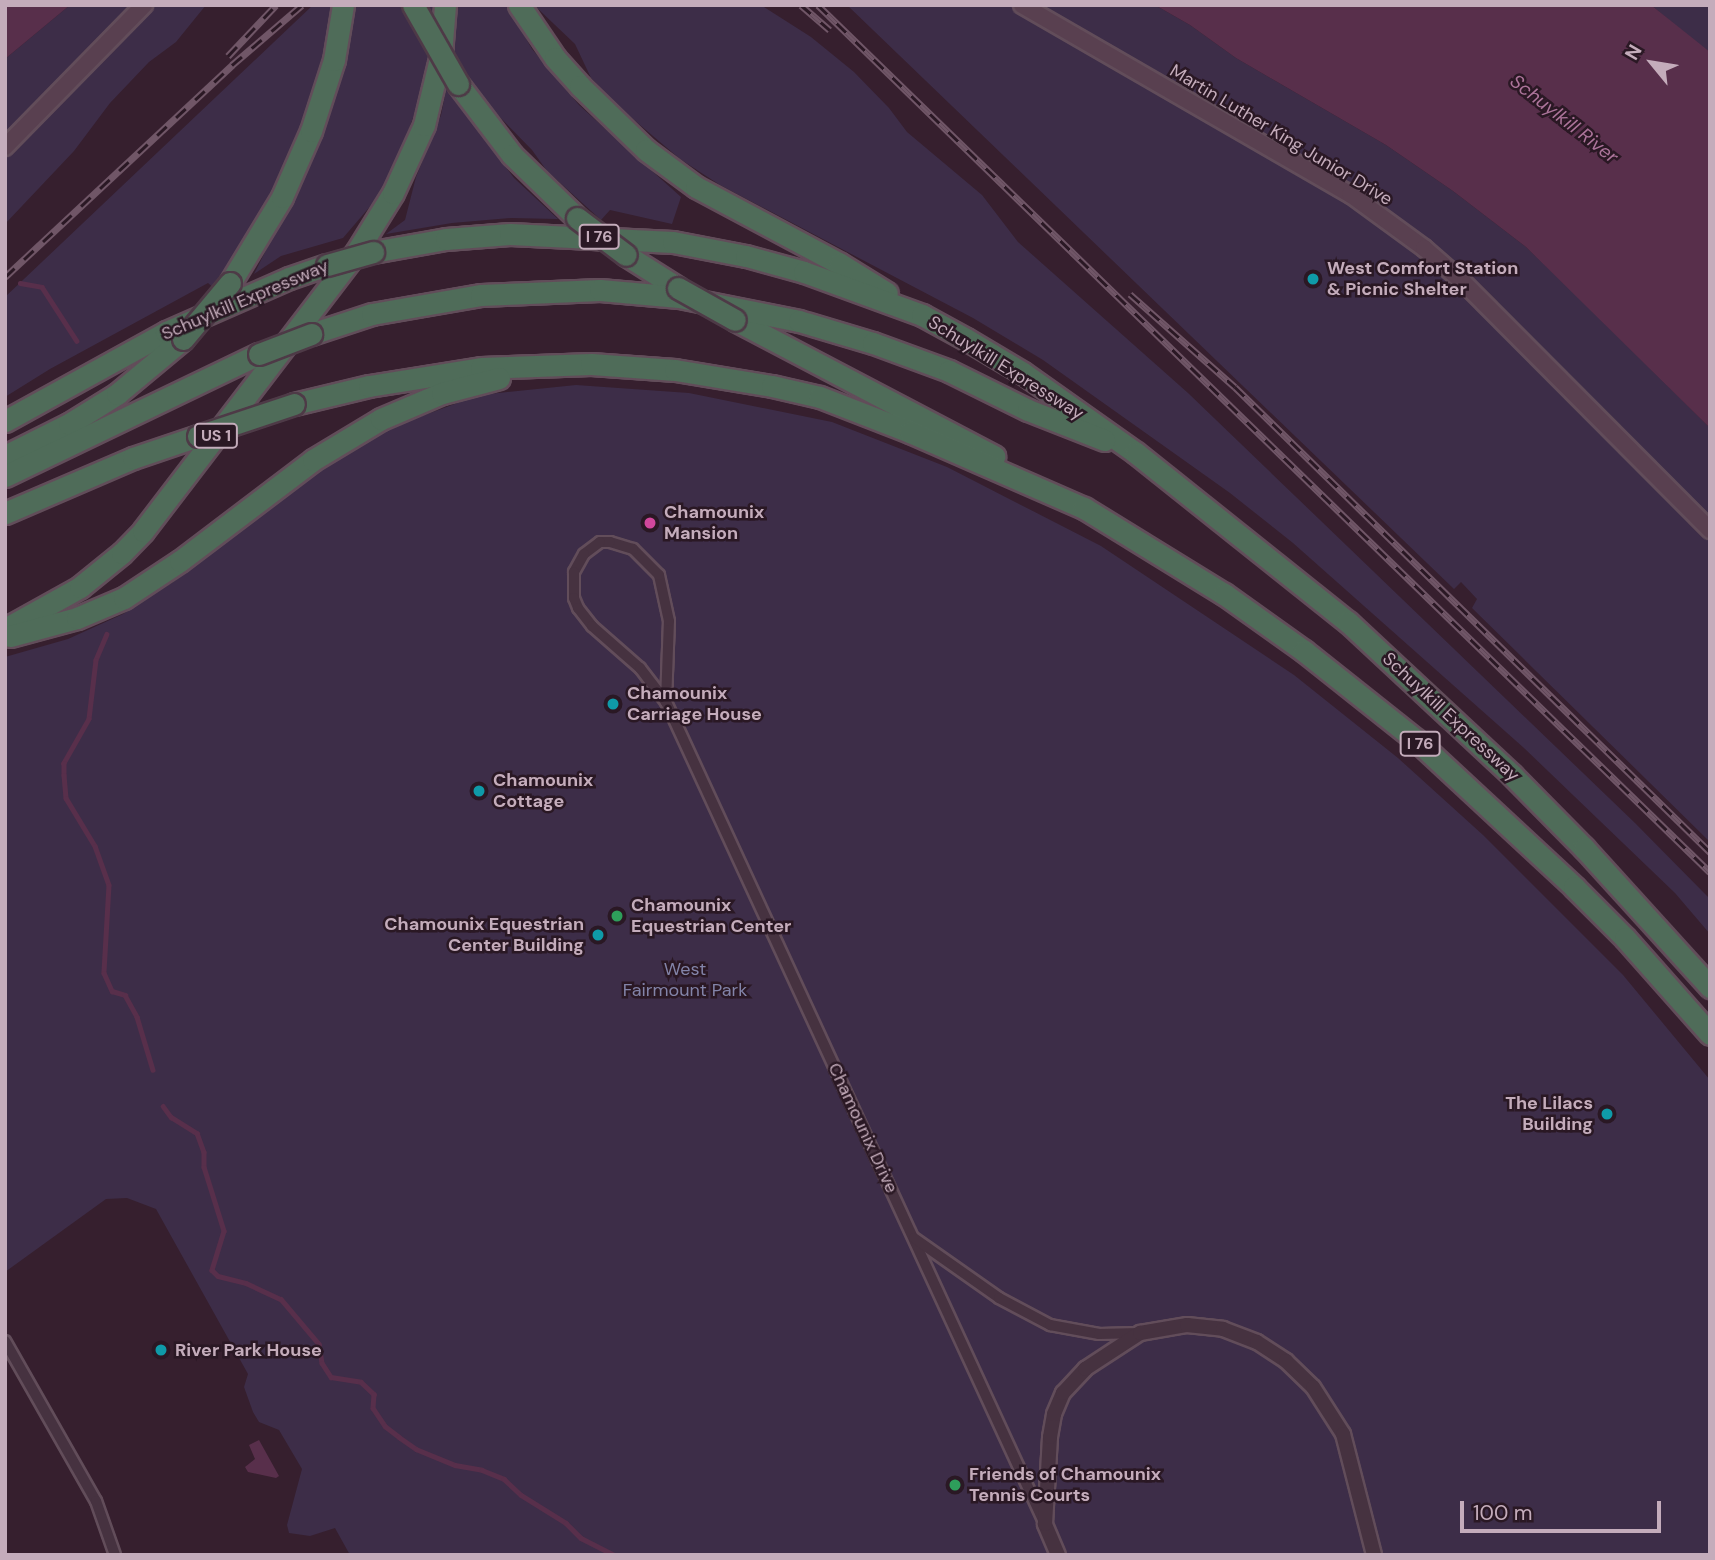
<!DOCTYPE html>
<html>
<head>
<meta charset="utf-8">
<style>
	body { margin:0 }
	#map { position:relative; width:1715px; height:1560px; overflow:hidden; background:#361f2e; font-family:"DM Sans",sans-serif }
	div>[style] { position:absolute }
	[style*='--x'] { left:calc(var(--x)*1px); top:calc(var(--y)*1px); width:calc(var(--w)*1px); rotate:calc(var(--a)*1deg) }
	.green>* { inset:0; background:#3d2d48 }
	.water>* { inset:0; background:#582f4b }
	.stream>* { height:4.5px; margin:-2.25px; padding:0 2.25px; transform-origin:2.25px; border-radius:2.25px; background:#582f4b }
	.roads { filter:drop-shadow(2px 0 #624d5a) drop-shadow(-2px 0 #624d5a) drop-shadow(0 2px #624d5a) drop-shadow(0 -2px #624d5a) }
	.minor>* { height:10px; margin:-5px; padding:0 5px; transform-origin:5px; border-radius:5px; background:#463240 }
	.tertiary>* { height:14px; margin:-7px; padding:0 7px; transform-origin:7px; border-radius:7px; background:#463240 }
	.secondary>* { height:16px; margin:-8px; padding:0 8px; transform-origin:8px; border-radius:8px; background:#594050 }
	.motorway>* { height:21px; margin:-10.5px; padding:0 10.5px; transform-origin:10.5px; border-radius:10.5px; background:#4f6c59 }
	.rail>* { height:7px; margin-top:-3.5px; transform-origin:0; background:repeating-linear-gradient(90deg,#2a1824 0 13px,#705667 0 26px); box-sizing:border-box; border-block:2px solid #705667 }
	.bridges { filter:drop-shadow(2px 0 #4e3a47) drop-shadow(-2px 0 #4e3a47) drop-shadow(0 2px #4e3a47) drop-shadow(0 -2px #4e3a47) }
	.motorway-bridge>* { height:21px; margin:-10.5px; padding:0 10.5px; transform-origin:10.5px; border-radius:10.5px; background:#4f6c59 }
	.dots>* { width:19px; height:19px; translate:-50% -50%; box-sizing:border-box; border:4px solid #2a1824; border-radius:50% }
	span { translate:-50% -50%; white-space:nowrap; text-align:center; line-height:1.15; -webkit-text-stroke:5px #2a1824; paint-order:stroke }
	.shield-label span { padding:2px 5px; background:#2a1824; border:2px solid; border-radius:5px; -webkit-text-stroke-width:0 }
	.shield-label { font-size:16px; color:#c4acbb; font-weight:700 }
	.street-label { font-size:18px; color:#c4acbb }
	.poi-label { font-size:18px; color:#c4acbb; font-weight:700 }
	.left { translate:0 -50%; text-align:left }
	.right { translate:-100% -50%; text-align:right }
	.park-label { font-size:18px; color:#8384a9 }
	.water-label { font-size:19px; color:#ac749a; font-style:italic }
	.frame { position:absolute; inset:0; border:7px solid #c4acbb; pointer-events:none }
	.north { position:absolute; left:1617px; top:28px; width:70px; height:70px; -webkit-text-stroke:5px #2a1824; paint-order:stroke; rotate:300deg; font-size:19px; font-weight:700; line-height:28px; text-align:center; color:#c4acbb }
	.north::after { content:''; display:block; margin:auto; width:24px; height:32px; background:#c4acbb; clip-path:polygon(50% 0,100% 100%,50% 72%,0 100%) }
	.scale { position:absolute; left:1460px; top:1501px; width:201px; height:32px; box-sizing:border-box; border:4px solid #c4acbb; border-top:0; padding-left:9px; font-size:21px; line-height:24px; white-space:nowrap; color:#c4acbb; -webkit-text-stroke:5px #2a1824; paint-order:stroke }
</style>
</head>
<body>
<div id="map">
	<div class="green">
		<div style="clip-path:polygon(70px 5px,206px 5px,176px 42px,149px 62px,110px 103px,74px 151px,5px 224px,5px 59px)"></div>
		<div style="clip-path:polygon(313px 5px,439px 5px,425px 85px,398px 159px,379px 196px,343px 238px,281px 256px,254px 274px,316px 150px,335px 85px,215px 289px,208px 283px,50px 369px,5px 397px,5px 297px)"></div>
		<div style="clip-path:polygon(454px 5px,507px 5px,532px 49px,579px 105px,681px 197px,672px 224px,610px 210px,601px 220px,547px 171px,532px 150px,493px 110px,476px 128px,514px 178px,558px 219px,511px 218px,452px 223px,386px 234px,405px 220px,416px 177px,441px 115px,453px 55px)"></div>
		<div style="clip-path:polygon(534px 5px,761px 5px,811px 37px,854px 72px,889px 108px,907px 132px,982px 195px,1018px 242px,1188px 393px,1635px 823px,1710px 899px,1710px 934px,1675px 893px,1524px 748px,1293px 543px,1230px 493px,1043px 360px,973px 318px,720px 185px,680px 159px,620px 108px,591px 78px,575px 44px)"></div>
		<div style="clip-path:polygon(847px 5px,1155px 5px,1190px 25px,1236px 58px,1386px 145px,1453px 191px,1526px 247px,1572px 291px,1710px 428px,1710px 842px,1472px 608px,1477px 599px,1461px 582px,1454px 589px)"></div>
		<div style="clip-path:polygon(1651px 5px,1710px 5px,1710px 52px,1698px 44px)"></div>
		<div style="clip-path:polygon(576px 385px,689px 393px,832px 422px,947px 467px,1101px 546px,1294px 675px,1398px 758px,1483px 835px,1623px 975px,1710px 1080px,1710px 1555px,350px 1555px,335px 1528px,310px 1536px,289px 1533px,287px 1525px,302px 1469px,279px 1430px,259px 1422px,253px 1412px,244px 1387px,248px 1374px,156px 1209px,127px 1198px,106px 1199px,5px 1272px,5px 657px,68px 639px,123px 614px,173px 582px,318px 469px,384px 430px,479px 395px)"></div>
	</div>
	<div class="water">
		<div style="clip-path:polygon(5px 5px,70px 5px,5px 59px)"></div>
		<div style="clip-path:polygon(1155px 5px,1651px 5px,1710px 52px,1710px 428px,1526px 247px,1453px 191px,1386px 145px,1236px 58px,1190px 25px)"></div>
		<div style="clip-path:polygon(259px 1440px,279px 1476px,276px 1478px,248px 1472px,245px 1467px,255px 1459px,249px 1445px)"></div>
	</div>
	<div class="stream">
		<div style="--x:20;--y:283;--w:22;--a:10"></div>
		<div style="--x:42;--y:287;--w:64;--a:57.1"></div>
		<div style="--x:107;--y:634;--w:28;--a:113"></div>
		<div style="--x:96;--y:660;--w:59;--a:96.8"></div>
		<div style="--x:89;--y:719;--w:51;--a:119.6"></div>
		<div style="--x:64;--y:763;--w:12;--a:90"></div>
		<div style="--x:64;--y:775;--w:23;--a:85"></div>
		<div style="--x:66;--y:798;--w:56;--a:58.9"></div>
		<div style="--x:95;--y:846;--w:41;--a:70.3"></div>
		<div style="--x:109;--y:885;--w:88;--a:93.3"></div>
		<div style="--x:104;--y:973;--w:20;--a:66"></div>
		<div style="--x:112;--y:991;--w:14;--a:17"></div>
		<div style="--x:125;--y:995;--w:25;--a:61"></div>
		<div style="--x:137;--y:1017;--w:55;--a:73.2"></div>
		<div style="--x:163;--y:1106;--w:14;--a:54"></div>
		<div style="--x:171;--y:1117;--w:31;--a:32"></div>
		<div style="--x:197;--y:1133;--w:20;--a:70"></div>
		<div style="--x:204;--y:1152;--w:15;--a:90"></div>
		<div style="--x:204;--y:1167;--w:67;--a:72.6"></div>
		<div style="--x:224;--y:1231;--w:41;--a:107.1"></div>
		<div style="--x:212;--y:1270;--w:8;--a:45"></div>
		<div style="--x:218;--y:1276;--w:29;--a:14"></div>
		<div style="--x:246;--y:1283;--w:38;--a:25"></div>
		<div style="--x:281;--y:1299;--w:59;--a:49.8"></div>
		<div style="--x:319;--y:1344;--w:19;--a:81"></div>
		<div style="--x:322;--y:1363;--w:17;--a:57"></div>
		<div style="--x:331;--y:1377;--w:30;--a:9"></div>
		<div style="--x:361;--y:1382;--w:18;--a:43"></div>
		<div style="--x:374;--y:1394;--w:14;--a:94"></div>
		<div style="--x:373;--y:1408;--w:22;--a:56"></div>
		<div style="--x:385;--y:1426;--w:18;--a:38"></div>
		<div style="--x:399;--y:1437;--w:21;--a:35"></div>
		<div style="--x:416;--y:1449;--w:42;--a:22.3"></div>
		<div style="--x:455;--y:1465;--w:27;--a:10"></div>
		<div style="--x:482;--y:1470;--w:24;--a:22"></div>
		<div style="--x:504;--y:1479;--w:23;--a:43"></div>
		<div style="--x:521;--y:1495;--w:53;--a:31.9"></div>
		<div style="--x:566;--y:1523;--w:21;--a:45"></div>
		<div style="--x:581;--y:1538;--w:38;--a:27"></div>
	</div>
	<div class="roads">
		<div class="minor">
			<div style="--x:666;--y:702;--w:81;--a:-87.9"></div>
			<div style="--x:669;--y:621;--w:47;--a:-102.3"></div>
			<div style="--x:659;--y:575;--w:37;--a:-135"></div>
			<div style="--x:633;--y:549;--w:24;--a:-163"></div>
			<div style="--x:610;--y:542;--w:10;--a:180"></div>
			<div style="--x:600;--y:542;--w:20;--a:143"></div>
			<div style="--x:584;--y:554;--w:21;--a:119"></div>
			<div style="--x:574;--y:572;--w:26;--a:90"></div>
			<div style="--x:574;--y:598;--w:11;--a:68"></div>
			<div style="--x:578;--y:608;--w:23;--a:52"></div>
			<div style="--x:592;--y:626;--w:64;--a:41.2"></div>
			<div style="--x:640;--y:668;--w:43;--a:52.6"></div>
			<div style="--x:666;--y:702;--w:903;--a:65.25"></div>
			<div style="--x:914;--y:1238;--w:104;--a:35.2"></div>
			<div style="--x:999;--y:1298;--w:58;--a:27.9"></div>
			<div style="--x:1050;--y:1325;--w:50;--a:10.4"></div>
			<div style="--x:1099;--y:1334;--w:41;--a:-1.4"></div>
			<div style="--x:5;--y:1341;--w:184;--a:60.4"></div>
			<div style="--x:96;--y:1501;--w:57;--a:70.6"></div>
		</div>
		<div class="tertiary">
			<div style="--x:1058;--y:1555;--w:34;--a:-113"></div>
			<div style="--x:1045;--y:1524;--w:87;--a:-86.7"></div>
			<div style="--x:1050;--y:1437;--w:23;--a:-80"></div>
			<div style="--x:1054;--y:1414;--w:23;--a:-67"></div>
			<div style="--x:1063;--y:1393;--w:33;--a:-47"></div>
			<div style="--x:1085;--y:1369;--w:66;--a:-33.2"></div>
			<div style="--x:1140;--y:1333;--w:48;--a:-9.7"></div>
			<div style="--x:1187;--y:1325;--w:36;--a:6"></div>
			<div style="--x:1223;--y:1329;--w:36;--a:21"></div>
			<div style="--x:1257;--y:1342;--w:35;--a:33"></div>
			<div style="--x:1286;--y:1361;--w:37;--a:44"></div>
			<div style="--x:1313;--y:1387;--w:56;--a:57.4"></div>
			<div style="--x:1343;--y:1434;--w:125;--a:75.6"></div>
		</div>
		<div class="secondary">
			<div style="--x:1022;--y:5;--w:379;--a:30"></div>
			<div style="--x:1350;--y:194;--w:92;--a:36.1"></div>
			<div style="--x:1424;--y:248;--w:52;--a:41.1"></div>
			<div style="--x:1463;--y:282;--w:350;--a:45.1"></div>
			<div style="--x:5;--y:147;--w:199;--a:-45.6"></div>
		</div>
		<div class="motorway">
			<div style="--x:519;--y:5;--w:64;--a:55.8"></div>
			<div style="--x:555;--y:58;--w:38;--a:48"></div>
			<div style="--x:580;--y:86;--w:92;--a:44.1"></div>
			<div style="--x:646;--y:150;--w:62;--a:36.5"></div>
			<div style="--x:696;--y:187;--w:163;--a:28.1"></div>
			<div style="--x:840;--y:264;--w:55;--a:31.7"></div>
			<div style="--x:458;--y:84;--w:89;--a:52.7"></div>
			<div style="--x:512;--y:155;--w:91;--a:44.1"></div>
			<div style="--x:373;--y:252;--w:74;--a:-10.1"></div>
			<div style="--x:446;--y:239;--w:64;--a:-4.5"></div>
			<div style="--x:510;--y:234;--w:163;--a:2.8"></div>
			<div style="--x:673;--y:242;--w:74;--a:10.9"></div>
			<div style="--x:746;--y:256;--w:60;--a:15.4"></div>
			<div style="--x:804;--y:272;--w:126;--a:20"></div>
			<div style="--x:922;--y:315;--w:50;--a:28.6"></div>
			<div style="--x:966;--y:339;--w:66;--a:30.8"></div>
			<div style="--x:1023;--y:373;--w:138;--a:35.3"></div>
			<div style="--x:1136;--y:453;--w:271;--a:38.6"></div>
			<div style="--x:1348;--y:622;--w:224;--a:43"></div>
			<div style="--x:1512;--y:775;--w:103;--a:45.4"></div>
			<div style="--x:1584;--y:848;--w:188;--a:47.8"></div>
			<div style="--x:626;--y:255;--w:62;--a:32.4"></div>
			<div style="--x:230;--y:283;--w:100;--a:-58.8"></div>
			<div style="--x:282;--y:197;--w:72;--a:-66.3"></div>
			<div style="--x:311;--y:131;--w:75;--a:-72.1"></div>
			<div style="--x:334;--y:60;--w:56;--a:-80.7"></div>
			<div style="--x:735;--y:320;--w:293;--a:27.7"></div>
			<div style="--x:311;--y:334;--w:64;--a:-18.2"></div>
			<div style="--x:372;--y:314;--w:111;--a:-9.9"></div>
			<div style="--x:481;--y:295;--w:119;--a:-2.4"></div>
			<div style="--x:600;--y:290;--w:79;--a:5.1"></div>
			<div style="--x:679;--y:297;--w:122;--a:11.3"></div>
			<div style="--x:799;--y:321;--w:77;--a:16.6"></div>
			<div style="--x:873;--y:343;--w:81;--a:20.2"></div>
			<div style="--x:949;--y:371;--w:88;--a:26.3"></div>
			<div style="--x:1028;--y:410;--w:82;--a:21.5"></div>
			<div style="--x:294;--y:404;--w:77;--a:-13.5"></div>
			<div style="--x:369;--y:386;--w:113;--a:-9.1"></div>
			<div style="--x:481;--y:368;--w:110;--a:-2.1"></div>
			<div style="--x:591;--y:364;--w:84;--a:4.1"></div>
			<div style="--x:675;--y:370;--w:98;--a:9.4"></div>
			<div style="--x:772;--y:386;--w:49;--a:12.9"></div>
			<div style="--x:820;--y:397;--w:97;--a:21.3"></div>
			<div style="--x:910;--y:432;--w:190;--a:23.6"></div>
			<div style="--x:1084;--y:508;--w:164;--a:31.6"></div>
			<div style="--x:1224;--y:594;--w:98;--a:35.5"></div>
			<div style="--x:1304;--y:651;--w:143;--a:38.5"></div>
			<div style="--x:1416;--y:740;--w:216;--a:42.9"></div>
			<div style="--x:1574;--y:887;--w:72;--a:45"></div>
			<div style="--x:1625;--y:938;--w:128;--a:48.5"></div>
			<div style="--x:5;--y:421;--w:184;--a:-28.9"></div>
			<div style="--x:166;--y:332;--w:134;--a:-23.7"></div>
			<div style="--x:289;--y:278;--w:40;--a:-18.9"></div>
			<div style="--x:5;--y:456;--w:72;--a:-26.6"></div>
			<div style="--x:69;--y:424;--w:57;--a:-32"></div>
			<div style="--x:117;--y:394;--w:86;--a:-39.8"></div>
			<div style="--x:5;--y:476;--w:282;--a:-25.7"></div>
			<div style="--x:5;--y:513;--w:139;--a:-23.3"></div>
			<div style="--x:133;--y:458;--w:69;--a:-18.7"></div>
			<div style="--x:5;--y:629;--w:86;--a:-29.2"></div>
			<div style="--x:80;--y:587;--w:54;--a:-39"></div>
			<div style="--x:122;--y:553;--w:30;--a:-46"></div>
			<div style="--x:143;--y:531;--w:352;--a:-52.6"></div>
			<div style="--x:357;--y:251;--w:68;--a:-58.2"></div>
			<div style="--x:393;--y:193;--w:75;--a:-65.5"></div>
			<div style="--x:424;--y:125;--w:73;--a:-76.5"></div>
			<div style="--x:441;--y:54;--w:49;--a:-85.3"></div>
			<div style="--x:10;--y:636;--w:69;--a:-15"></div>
			<div style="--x:77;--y:618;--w:51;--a:-23.1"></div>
			<div style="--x:124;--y:598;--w:67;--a:-33.5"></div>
			<div style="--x:180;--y:561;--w:167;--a:-37.2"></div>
			<div style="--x:313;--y:460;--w:79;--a:-31.1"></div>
			<div style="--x:381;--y:419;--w:66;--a:-23.1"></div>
			<div style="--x:442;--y:393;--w:59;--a:-14.7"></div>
		</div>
	</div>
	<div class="rail">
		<div style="--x:801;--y:5;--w:38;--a:41"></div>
		<div style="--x:818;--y:5;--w:1244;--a:44.19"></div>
		<div style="--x:228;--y:56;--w:70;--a:-46.7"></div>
		<div style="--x:5;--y:277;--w:311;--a:-43"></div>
		<div style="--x:232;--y:65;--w:92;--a:-40.6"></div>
		<div style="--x:1130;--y:294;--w:140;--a:41.5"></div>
		<div style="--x:1235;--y:387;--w:665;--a:44.39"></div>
	</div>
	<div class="bridges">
		<div class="motorway-bridge">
			<div style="--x:413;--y:5;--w:91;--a:60.3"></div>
			<div style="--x:577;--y:218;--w:61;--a:37.1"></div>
			<div style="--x:327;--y:265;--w:48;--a:-15.8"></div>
			<div style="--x:678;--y:288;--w:65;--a:29.3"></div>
			<div style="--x:183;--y:339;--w:73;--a:-50"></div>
			<div style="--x:259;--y:354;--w:56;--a:-21"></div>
			<div style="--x:198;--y:436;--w:101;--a:-18.4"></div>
		</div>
	</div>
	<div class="dots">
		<div style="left:1313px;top:279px;background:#0f9aa8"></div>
		<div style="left:650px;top:523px;background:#d1479c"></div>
		<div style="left:613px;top:704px;background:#0f9aa8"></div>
		<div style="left:479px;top:791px;background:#0f9aa8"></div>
		<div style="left:617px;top:916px;background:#2e9e5b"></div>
		<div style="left:598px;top:935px;background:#0f9aa8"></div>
		<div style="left:1607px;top:1114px;background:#0f9aa8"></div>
		<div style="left:161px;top:1350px;background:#0f9aa8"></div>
		<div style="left:955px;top:1485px;background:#2e9e5b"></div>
	</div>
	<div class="shield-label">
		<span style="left:599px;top:237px">I 76</span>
		<span style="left:216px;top:436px">US 1</span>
		<span style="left:1420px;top:744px">I 76</span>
	</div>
	<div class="street-label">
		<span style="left:1281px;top:135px;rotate:31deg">Martin Luther King Junior Drive</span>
		<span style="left:245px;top:300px;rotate:-23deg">Schuylkill Expressway</span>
		<span style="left:1006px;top:368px;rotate:32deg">Schuylkill Expressway</span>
		<span style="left:1451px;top:717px;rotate:43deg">Schuylkill Expressway</span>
		<span style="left:863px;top:1128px;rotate:65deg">Chamounix Drive</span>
	</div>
	<div class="poi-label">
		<span class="left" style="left:1327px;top:279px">West Comfort Station<br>&amp; Picnic Shelter</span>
		<span class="left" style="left:664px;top:523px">Chamounix<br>Mansion</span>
		<span class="left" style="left:627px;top:704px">Chamounix<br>Carriage House</span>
		<span class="left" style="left:493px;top:791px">Chamounix<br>Cottage</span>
		<span class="left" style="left:631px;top:916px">Chamounix<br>Equestrian Center</span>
		<span class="right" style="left:584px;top:935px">Chamounix Equestrian<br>Center Building</span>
		<span class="right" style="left:1593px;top:1114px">The Lilacs<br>Building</span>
		<span class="left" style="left:175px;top:1350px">River Park House</span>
		<span class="left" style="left:969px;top:1485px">Friends of Chamounix<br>Tennis Courts</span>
	</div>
	<div class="park-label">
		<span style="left:685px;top:980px">West<br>Fairmount Park</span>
	</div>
	<div class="water-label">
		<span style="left:1564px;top:119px;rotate:38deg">Schuylkill River</span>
	</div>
	<div class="frame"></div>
	<div class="north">N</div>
	<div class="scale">100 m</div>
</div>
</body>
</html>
